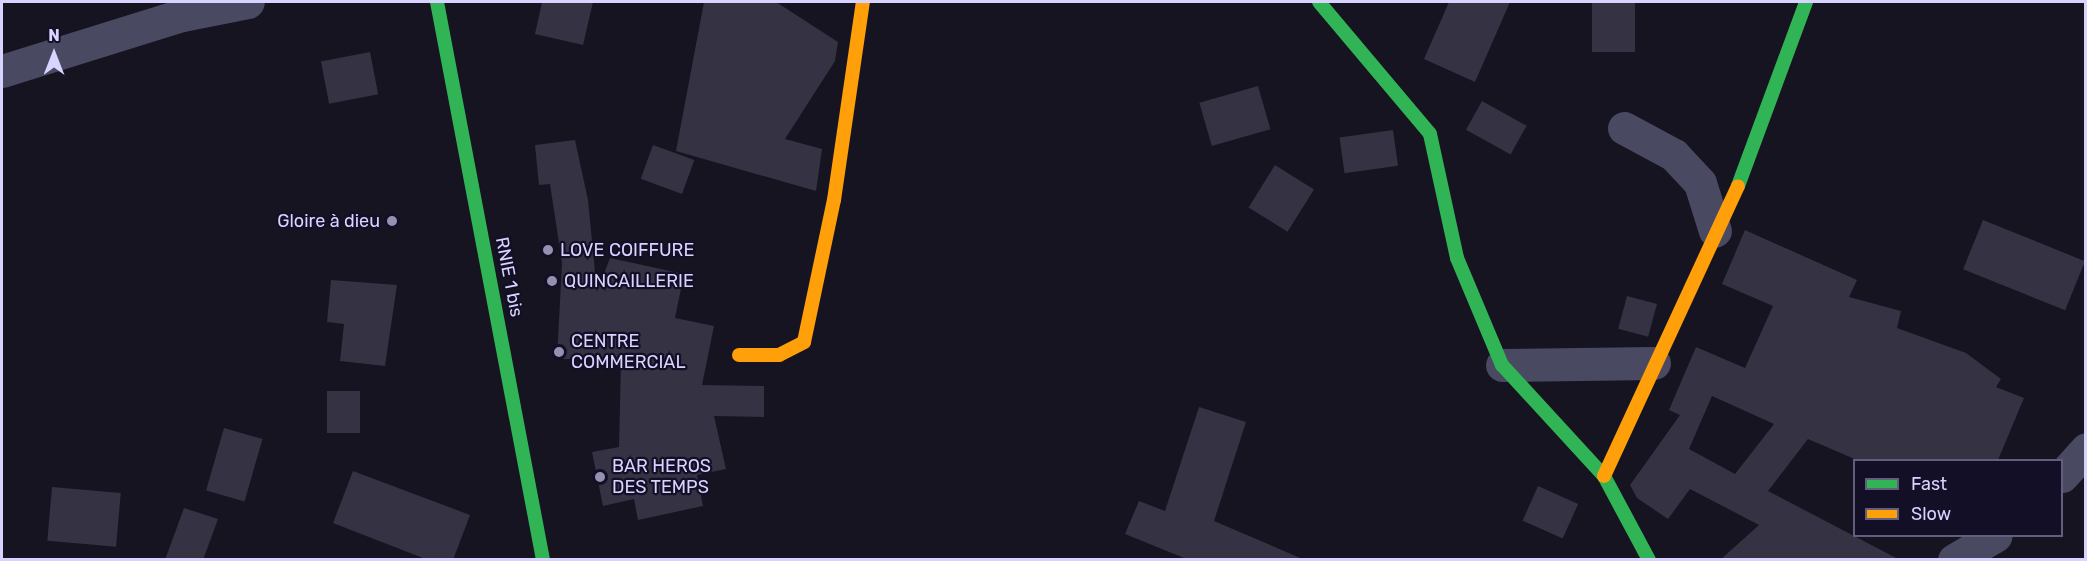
<!DOCTYPE html>
<html>
<head>
<meta charset="utf-8">
<style>
	body { margin:0 }
	#map { position:relative; width:2087px; height:561px; overflow:hidden; background:#161421; font-family:Rubik,sans-serif }
	div>[style] { position:absolute }
	[style*='--x'] { left:calc(var(--x)*1px); top:calc(var(--y)*1px); width:calc(var(--w)*1px); rotate:calc(var(--a)*1deg) }
	.building>* { inset:0; background:#343243; transform-origin:0 0 }
	.street>* { height:33px; margin:-16.5px; padding:0 16.5px; transform-origin:16.5px; border-radius:16.5px; background:#4a4962 }
	.fast>* { height:14px; margin:-7px; padding:0 7px; transform-origin:7px; border-radius:7px; background:#30b455 }
	.slow>* { height:14px; margin:-7px; padding:0 7px; transform-origin:7px; border-radius:7px; background:#ff9f0a }
	.dots>* { width:16px; height:16px; translate:-50% -50%; box-sizing:border-box; border:3px solid #130f26; border-radius:50% }
	span { translate:-50% -50%; white-space:nowrap; text-align:center; line-height:1.15; -webkit-text-stroke:4.5px #130f26; paint-order:stroke }
	.poi-label { font-size:18px; color:#d9d4ff }
	.right { translate:-100% -50%; text-align:right }
	.left { translate:0 -50%; text-align:left }
	.street-label { font-size:18px; color:#d9d4ff }
	.frame { position:absolute; inset:0; border:3px solid #d9d4ff; pointer-events:none }
	.legend { position:absolute; left:1853px; top:459px; width:210px; height:78px; box-sizing:border-box; background:#130f26; border:2px solid #625e7d; margin:0; padding:8px 10px; list-style:none; font-size:18px; color:#d9d4ff }
	.legend li { display:flex; align-items:center; gap:12px; height:30px }
	.legend b { width:30px; border:2px solid #625e7d }
	.north { position:absolute; left:24px; top:24px; width:60px; height:60px; -webkit-text-stroke:4px #130f26; paint-order:stroke; rotate:0deg; font-size:16px; font-weight:700; line-height:24px; text-align:center; color:#d9d4ff }
	.north::after { content:''; display:block; margin:auto; width:21px; height:27px; background:#d9d4ff; clip-path:polygon(50% 0,100% 100%,50% 72%,0 100%) }
</style>
</head>
<body>
<div id="map">
	<div class="building">
		<div style="clip-path:polygon(542px 2px,593px 2px,583px 45px,535px 34px)"></div>
		<div style="clip-path:polygon(704px 2px,776px 2px,838px 42px,835px 61px,785px 139px,822px 149px,816px 191px,676px 151px)"></div>
		<div style="clip-path:polygon(1449px 2px,1510px 2px,1475px 82px,1424px 59px)"></div>
		<div style="left:1592px;top:2px;width:43px;height:50px"></div>
		<div style="left:370px;top:52px;width:43px;height:50px;rotate:79deg"></div>
		<div style="left:1258px;top:86px;width:45px;height:61px;rotate:74deg"></div>
		<div style="left:1482px;top:101px;width:51px;height:33px;rotate:29deg"></div>
		<div style="left:1393px;top:130px;width:36px;height:54px;rotate:82deg"></div>
		<div style="clip-path:polygon(575px 140px,588px 200px,597px 292px,610px 258px,684px 274px,675px 318px,714px 326px,702px 385px,764px 386px,764px 417px,714px 416px,726px 469px,697px 475px,703px 506px,638px 520px,634px 499px,603px 506px,592px 452px,619px 447px,621px 359px,557px 359px,562px 263px,550px 184px,539px 185px,535px 145px)"></div>
		<div style="left:653px;top:145px;width:44px;height:36px;rotate:20deg"></div>
		<div style="left:1275px;top:165px;width:46px;height:50px;rotate:32deg"></div>
		<div style="left:1983px;top:220px;width:110px;height:53px;rotate:22deg"></div>
		<div style="clip-path:polygon(evenodd,1745px 230px,1857px 280px,1849px 297px,1901px 311px,1897px 328px,1966px 353px,2001px 379px,1996px 387px,2024px 398px,1998px 460px,1857px 460px,1808px 439px,1768px 491px,1900px 560px,1720px 560px,1759px 525px,1690px 489px,1668px 519px,1637px 498px,1630px 485px,1680px 415px,1669px 410px,1696px 347px,1745px 368px,1773px 306px,1722px 284px,1745px 230px,1712px 396px,1774px 424px,1735px 474px,1689px 449px,1712px 396px)"></div>
		<div style="clip-path:polygon(331px 280px,397px 285px,385px 366px,340px 361px,344px 324px,327px 322px)"></div>
		<div style="left:1627px;top:296px;width:31px;height:34px;rotate:15deg"></div>
		<div style="left:327px;top:391px;width:33px;height:42px"></div>
		<div style="clip-path:polygon(1199px 407px,1246px 422px,1214px 521px,1305px 560px,1189px 560px,1125px 534px,1139px 501px,1165px 511px)"></div>
		<div style="left:224px;top:428px;width:40px;height:65px;rotate:16deg"></div>
		<div style="clip-path:polygon(353px 471px,470px 515px,453px 560px,428px 560px,333px 523px)"></div>
		<div style="left:1538px;top:486px;width:44px;height:38px;rotate:24deg"></div>
		<div style="left:52px;top:487px;width:69px;height:54px;rotate:5deg"></div>
		<div style="clip-path:polygon(184px 508px,218px 519px,203px 560px,165px 560px)"></div>
	</div>
	<div class="street">
		<div style="--x:2;--y:71;--w:189;--a:-17.3"></div>
		<div style="--x:182;--y:15;--w:67;--a:-11.1"></div>
		<div style="--x:1624;--y:128;--w:57;--a:28.4"></div>
		<div style="--x:1674;--y:155;--w:38;--a:47"></div>
		<div style="--x:1700;--y:183;--w:50;--a:72.6"></div>
		<div style="--x:1502;--y:365;--w:152;--a:-0.8"></div>
		<div style="--x:2062;--y:476;--w:36;--a:-48"></div>
		<div style="--x:1954;--y:560;--w:48;--a:-30.3"></div>
	</div>
	<div class="fast">
		<div style="--x:437;--y:2;--w:568;--a:79.24"></div>
		<div style="--x:1319;--y:2;--w:172;--a:49.9"></div>
		<div style="--x:1430;--y:134;--w:127;--a:77.7"></div>
		<div style="--x:1457;--y:258;--w:116;--a:67.2"></div>
		<div style="--x:1502;--y:365;--w:151;--a:47.4"></div>
		<div style="--x:1604;--y:476;--w:95;--a:61.8"></div>
		<div style="--x:1738;--y:186;--w:196;--a:-69.7"></div>
	</div>
	<div class="slow">
		<div style="--x:739;--y:355;--w:40;--a:0"></div>
		<div style="--x:779;--y:355;--w:28;--a:-27"></div>
		<div style="--x:804;--y:342;--w:145;--a:-78.1"></div>
		<div style="--x:834;--y:200;--w:200;--a:-81.7"></div>
		<div style="--x:1604;--y:476;--w:319;--a:-65.2"></div>
	</div>
	<div class="dots">
		<div style="left:392px;top:221px;background:#9591b1"></div>
		<div style="left:548px;top:250px;background:#9591b1"></div>
		<div style="left:552px;top:281px;background:#9591b1"></div>
		<div style="left:559px;top:352px;background:#9591b1"></div>
		<div style="left:600px;top:477px;background:#9591b1"></div>
	</div>
	<div class="poi-label">
		<span class="right" style="left:380px;top:221px">Gloire à dieu</span>
		<span class="left" style="left:560px;top:250px">LOVE COIFFURE</span>
		<span class="left" style="left:564px;top:281px">QUINCAILLERIE</span>
		<span class="left" style="left:571px;top:352px">CENTRE<br>COMMERCIAL</span>
		<span class="left" style="left:612px;top:477px">BAR HEROS<br>DES TEMPS</span>
	</div>
	<div class="street-label">
		<span style="left:509px;top:277px;rotate:79deg">RNIE 1 bis</span>
	</div>
	<div class="frame"></div>
	<ul class="legend">
	<li><b style="height:8px;background:#30b455"></b>Fast</li>
	<li><b style="height:8px;background:#ff9f0a"></b>Slow</li>
	</ul>
	<div class="north">N</div>
</div>
</body>
</html>
